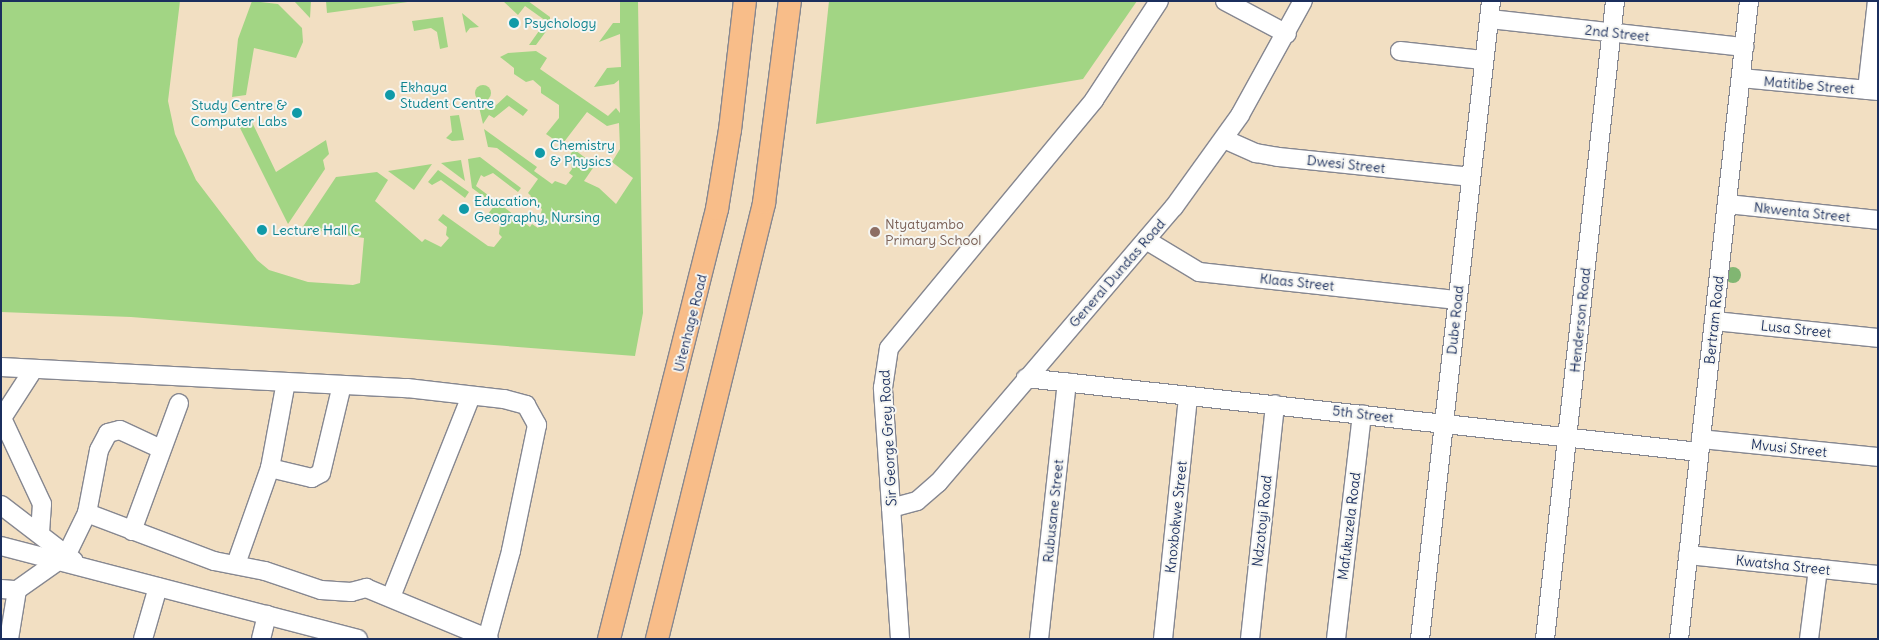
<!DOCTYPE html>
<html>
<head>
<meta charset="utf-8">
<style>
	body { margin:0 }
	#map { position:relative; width:1879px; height:640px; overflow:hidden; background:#f2dfc2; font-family:Delius,sans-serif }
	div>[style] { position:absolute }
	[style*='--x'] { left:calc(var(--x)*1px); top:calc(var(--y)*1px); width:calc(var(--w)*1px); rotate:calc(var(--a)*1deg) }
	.green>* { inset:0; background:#a2d584 }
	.round { border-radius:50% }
	.forest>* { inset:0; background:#81b672 }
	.roads { filter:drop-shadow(1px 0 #868790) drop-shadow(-1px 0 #868790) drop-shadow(0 1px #868790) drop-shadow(0 -1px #868790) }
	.minor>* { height:18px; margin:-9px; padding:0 9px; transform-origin:9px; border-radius:9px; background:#fff }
	.major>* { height:22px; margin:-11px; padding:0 11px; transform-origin:11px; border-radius:11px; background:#f8bd89 }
	.dots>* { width:14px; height:14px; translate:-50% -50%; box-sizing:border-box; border:2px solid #f6f6f2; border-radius:50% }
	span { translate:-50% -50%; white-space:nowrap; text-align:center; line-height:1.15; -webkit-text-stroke:4px #f6f6f2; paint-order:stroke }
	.culture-label { font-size:14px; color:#0d838f }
	.left { translate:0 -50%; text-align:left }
	.right { translate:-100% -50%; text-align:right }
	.street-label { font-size:14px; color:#1b2f5e }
	.education-label { font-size:14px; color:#785e54 }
	.frame { position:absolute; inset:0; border:2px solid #1b2f5e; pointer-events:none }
</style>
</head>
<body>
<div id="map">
	<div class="green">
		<div style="clip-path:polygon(evenodd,1px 1px,180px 1px,168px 101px,175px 134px,196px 180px,257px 260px,269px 270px,308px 282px,353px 285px,360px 283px,364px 238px,302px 228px,336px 177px,377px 172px,388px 180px,375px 201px,422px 242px,425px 239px,441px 247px,449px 238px,446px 235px,447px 227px,438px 220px,443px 214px,488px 246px,494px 247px,502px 237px,499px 234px,500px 225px,487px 215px,495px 205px,472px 188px,468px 159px,480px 157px,521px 188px,518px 192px,493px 173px,484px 177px,481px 175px,476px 186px,530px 227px,532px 224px,538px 228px,543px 220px,540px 217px,542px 209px,529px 199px,531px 196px,528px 193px,538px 179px,497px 148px,488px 147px,484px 129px,537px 167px,534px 171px,552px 184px,555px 181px,566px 185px,573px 176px,569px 173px,572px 169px,569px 156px,572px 152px,546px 134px,559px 118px,559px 105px,541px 93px,541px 87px,533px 80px,526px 82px,514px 74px,514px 68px,500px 57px,508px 53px,536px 51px,547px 58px,540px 69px,608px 116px,616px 108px,620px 113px,619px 80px,614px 84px,594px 87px,607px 68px,621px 67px,620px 34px,599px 42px,613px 23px,620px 23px,620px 1px,638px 1px,643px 313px,635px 356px,131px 317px,1px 312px,1px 1px,587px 112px,607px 126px,619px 123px,620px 149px,612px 162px,633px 178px,616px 204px,599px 188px,584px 181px,595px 165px,564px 142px,587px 112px)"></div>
		<div style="clip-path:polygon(252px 1px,278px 4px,302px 28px,303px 42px,296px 58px,254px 48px,246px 95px,232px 97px,238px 39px)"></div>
		<div style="clip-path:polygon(294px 1px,311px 1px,310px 18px)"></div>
		<div style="clip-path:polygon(326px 1px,415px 1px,327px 13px)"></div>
		<div style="clip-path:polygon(503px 1px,528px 1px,550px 17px,550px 26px,536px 45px,529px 45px,546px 21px,525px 6px,518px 15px)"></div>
		<div style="clip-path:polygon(829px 1px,1137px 1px,1083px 79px,816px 124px)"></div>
		<div style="clip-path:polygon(462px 13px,479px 27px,470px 28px,466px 33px)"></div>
		<div style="clip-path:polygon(443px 17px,448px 47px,440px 49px,437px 32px,431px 28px,414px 31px,412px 21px)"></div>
		<div class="round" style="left:475px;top:85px;width:16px;height:16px"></div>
		<div style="clip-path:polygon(507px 95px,528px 110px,523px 116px,509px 106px,494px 118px,489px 115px,483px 124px,479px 107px,492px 109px)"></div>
		<div style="clip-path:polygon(459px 115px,464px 140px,452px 141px,446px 138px,452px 132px,450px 116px)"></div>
		<div style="clip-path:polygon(251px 120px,276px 172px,326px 140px,329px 154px,323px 160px,325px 169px,288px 224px,237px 122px)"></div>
		<div style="clip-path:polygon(461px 160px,465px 181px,441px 163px)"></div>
		<div style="clip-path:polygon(432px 164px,414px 190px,388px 171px)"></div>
		<div style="clip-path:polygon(438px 170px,469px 192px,465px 198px,441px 180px,432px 185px,428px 182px)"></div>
	</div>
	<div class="forest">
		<div class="round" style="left:1725px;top:267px;width:16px;height:16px"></div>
	</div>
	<div class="roads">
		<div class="minor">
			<div style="--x:1225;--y:1;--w:70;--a:28"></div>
			<div style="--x:1490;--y:19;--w:256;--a:6.3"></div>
			<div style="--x:1400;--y:51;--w:83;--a:6.2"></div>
			<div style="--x:1741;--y:78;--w:138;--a:5.4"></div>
			<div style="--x:1867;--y:90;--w:90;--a:-83.6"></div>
			<div style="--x:1224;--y:139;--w:35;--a:24"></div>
			<div style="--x:1256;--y:153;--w:22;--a:10"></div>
			<div style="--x:1278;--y:157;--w:193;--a:5.9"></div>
			<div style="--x:1727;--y:204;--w:152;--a:6"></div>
			<div style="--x:1146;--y:240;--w:62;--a:31.1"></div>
			<div style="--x:1199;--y:272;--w:260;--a:6.2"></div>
			<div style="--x:1714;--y:321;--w:165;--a:5.9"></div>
			<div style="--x:1;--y:367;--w:407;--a:3"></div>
			<div style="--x:407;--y:388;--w:98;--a:6.5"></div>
			<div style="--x:504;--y:399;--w:23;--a:15"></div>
			<div style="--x:526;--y:405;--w:23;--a:61"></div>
			<div style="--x:537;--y:425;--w:129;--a:101.7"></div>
			<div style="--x:511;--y:551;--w:91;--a:105.3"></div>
			<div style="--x:1026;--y:378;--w:677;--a:6.27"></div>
			<div style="--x:1;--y:416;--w:97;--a:65"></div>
			<div style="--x:42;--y:504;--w:30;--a:94"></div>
			<div style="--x:2;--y:418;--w:57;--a:-57.1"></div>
			<div style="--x:1701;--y:439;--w:178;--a:5.8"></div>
			<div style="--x:270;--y:468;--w:87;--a:-79.5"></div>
			<div style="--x:1;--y:505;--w:92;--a:37.5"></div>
			<div style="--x:891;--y:508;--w:27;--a:-15"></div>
			<div style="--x:917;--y:501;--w:28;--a:-41"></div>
			<div style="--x:938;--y:483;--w:363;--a:-49.5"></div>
			<div style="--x:1174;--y:207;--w:113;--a:-54.3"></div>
			<div style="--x:1240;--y:115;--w:130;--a:-61.1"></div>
			<div style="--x:87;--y:513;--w:64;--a:-79.2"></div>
			<div style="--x:99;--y:450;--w:19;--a:-62"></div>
			<div style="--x:108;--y:433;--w:12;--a:-14"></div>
			<div style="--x:120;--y:430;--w:45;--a:24.9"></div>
			<div style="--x:132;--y:531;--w:136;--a:-69.8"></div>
			<div style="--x:1;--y:546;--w:369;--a:14.6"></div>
			<div style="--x:67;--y:554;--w:46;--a:-64"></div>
			<div style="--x:87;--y:513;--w:136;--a:20.7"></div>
			<div style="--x:214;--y:561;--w:52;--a:11.1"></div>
			<div style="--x:265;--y:571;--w:59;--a:18.7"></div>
			<div style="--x:321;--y:590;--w:30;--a:4"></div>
			<div style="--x:351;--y:592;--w:16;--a:-15"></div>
			<div style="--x:366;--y:588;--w:133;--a:22.5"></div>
			<div style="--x:1688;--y:555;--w:191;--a:6"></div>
			<div style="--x:236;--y:564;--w:102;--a:-70.5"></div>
			<div style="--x:270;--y:468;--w:43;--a:13.4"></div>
			<div style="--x:312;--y:478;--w:10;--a:-29"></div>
			<div style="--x:321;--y:473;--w:90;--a:-76.6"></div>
			<div style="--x:1;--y:589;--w:16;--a:4"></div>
			<div style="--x:17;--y:590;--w:50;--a:-35.3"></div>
			<div style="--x:391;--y:597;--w:216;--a:-68.3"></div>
			<div style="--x:9;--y:639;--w:50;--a:-80.7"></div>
			<div style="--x:143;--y:639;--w:54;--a:-73.9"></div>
			<div style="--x:261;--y:639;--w:25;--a:-76"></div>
			<div style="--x:900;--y:639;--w:252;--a:-93.9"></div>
			<div style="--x:883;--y:388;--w:40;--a:-81.5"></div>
			<div style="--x:889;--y:348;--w:322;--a:-50.4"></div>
			<div style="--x:1094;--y:100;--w:118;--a:-56.7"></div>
			<div style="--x:1039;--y:639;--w:258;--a:-83.8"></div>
			<div style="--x:1163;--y:639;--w:244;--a:-84.1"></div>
			<div style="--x:1250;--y:639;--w:236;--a:-83.9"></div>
			<div style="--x:1336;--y:639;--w:226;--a:-83.4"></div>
			<div style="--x:1420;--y:639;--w:642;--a:-83.65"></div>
			<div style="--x:1545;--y:639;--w:642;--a:-83.74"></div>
			<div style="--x:1679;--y:639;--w:642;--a:-83.74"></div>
			<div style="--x:1809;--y:639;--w:71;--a:-82.7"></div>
		</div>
		<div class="major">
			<div style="--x:609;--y:639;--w:443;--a:-75.9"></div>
			<div style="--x:717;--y:209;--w:80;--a:-80.7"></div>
			<div style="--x:730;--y:130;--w:130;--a:-83.4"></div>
			<div style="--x:657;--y:639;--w:449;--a:-76.2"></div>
			<div style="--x:764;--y:203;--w:204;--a:-82.7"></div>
		</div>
	</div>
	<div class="dots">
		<div style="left:514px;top:23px;background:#0f9aa8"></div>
		<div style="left:390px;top:95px;background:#0f9aa8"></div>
		<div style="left:297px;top:113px;background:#0f9aa8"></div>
		<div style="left:540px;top:153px;background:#0f9aa8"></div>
		<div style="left:464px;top:209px;background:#0f9aa8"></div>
		<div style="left:262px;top:230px;background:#0f9aa8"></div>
		<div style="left:875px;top:232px;background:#8d6e63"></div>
	</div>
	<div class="culture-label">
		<span class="left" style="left:524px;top:23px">Psychology</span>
		<span class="left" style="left:400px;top:95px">Ekhaya<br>Student Centre</span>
		<span class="right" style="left:287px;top:113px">Study Centre &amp;<br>Computer Labs</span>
		<span class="left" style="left:550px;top:153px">Chemistry<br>&amp; Physics</span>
		<span class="left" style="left:474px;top:209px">Education,<br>Geography, Nursing</span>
		<span class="left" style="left:272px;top:230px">Lecture Hall C</span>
	</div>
	<div class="street-label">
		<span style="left:1617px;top:33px;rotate:6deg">2nd Street</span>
		<span style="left:1809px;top:85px;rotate:5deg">Matitibe Street</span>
		<span style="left:1346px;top:164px;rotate:6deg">Dwesi Street</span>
		<span style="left:1802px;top:212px;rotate:6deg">Nkwenta Street</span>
		<span style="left:1117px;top:273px;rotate:-49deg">General Dundas Road</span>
		<span style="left:1297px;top:282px;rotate:6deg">Klaas Street</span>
		<span style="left:1455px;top:320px;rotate:-84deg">Dube Road</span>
		<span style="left:1580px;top:320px;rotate:-84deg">Henderson Road</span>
		<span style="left:1714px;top:320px;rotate:-84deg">Bertram Road</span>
		<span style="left:690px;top:323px;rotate:-76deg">Uitenhage Road</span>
		<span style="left:1796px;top:329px;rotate:6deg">Lusa Street</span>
		<span style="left:1363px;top:414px;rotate:7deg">5th Street</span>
		<span style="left:888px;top:438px;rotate:-93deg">Sir George Grey Road</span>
		<span style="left:1789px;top:448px;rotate:6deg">Mvusi Street</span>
		<span style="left:1053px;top:511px;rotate:-84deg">Rubusane Street</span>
		<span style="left:1176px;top:517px;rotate:-84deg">Knoxbokwe Street</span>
		<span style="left:1262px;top:521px;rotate:-84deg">Ndzotoyi Road</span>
		<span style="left:1349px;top:526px;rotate:-83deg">Mafukuzela Road</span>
		<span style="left:1783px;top:565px;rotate:6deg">Kwatsha Street</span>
	</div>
	<div class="education-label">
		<span class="left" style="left:885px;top:232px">Ntyatyambo<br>Primary School</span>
	</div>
	<div class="frame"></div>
</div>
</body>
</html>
